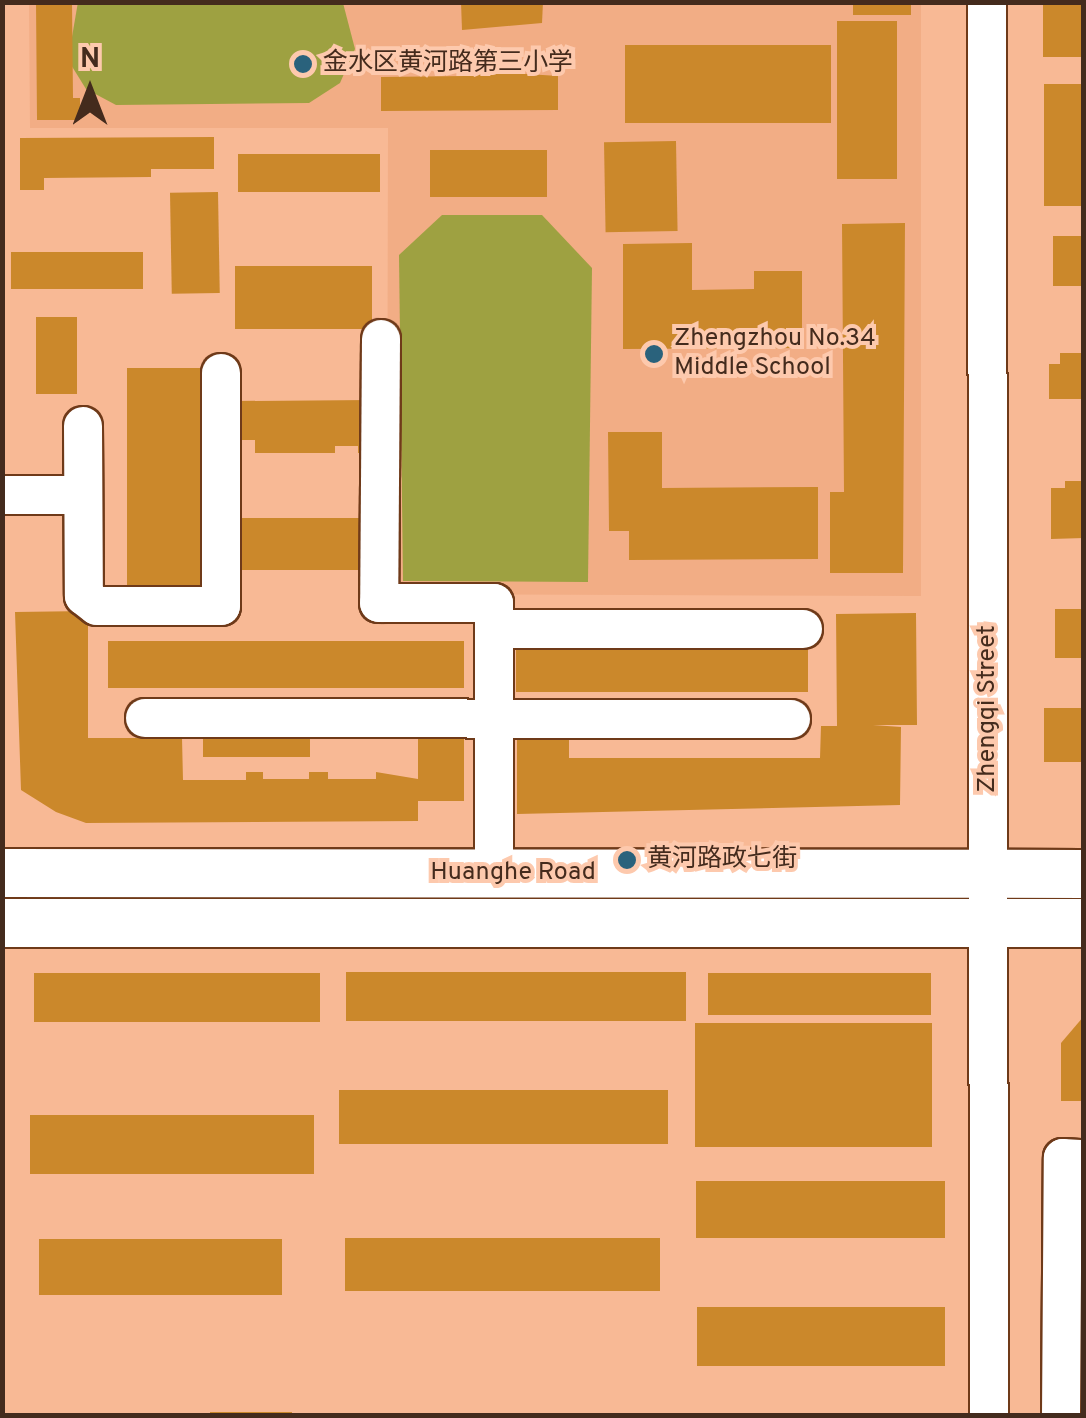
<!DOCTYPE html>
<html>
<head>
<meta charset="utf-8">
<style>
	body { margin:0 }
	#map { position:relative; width:1086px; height:1418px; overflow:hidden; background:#f8b995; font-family:Overpass,"Noto Sans SC",sans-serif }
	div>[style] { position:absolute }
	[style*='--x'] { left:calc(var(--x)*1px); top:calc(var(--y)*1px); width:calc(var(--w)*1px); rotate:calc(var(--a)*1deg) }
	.built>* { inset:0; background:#f2ad85 }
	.green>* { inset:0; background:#9ea141 }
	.building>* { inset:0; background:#cb882b; transform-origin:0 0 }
	.roads { filter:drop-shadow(2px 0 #6f3a19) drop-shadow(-2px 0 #6f3a19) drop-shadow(0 2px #6f3a19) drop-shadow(0 -2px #6f3a19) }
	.minor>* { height:38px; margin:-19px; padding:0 19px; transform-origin:19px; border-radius:19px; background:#fff }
	.major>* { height:48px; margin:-24px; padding:0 24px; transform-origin:24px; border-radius:24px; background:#fff }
	.dots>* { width:28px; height:28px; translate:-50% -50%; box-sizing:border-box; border:5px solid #fdc9ad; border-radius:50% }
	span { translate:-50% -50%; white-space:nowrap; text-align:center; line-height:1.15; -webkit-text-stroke:8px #fdc9ad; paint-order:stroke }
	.poi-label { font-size:25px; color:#442b1d }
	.left { translate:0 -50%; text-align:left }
	.street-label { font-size:25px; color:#442b1d }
	.frame { position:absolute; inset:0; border:5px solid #442b1d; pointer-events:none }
	.north { position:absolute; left:40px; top:40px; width:100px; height:100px; -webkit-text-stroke:8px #fdc9ad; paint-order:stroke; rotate:0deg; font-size:28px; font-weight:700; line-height:40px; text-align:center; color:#442b1d }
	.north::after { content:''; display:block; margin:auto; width:35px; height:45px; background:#442b1d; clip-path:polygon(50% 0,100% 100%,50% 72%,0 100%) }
</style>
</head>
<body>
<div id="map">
	<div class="built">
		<div style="clip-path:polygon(29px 3px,921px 3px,921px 596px,397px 594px,387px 582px,388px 128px,30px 128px)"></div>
	</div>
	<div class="green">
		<div style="clip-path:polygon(78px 2px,343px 3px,355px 49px,340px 83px,309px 103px,116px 105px,86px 89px,68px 60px)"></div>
		<div style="clip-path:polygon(442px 215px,542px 215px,592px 268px,588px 582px,403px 581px,399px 255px)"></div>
	</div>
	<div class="building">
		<div style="clip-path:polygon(36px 2px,72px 2px,73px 98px,80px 98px,80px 120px,37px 120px)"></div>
		<div style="clip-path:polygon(461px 2px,543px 2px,542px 23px,462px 30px)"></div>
		<div style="left:853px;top:2px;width:58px;height:13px"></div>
		<div style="left:1043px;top:2px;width:41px;height:55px"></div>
		<div style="left:837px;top:21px;width:60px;height:158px"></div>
		<div style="left:831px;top:45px;width:78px;height:206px;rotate:90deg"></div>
		<div style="clip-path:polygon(466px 70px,558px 76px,558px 110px,381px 111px,381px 77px,466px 76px)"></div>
		<div style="left:1044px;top:84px;width:40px;height:122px"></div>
		<div style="clip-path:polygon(214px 137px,214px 169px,151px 169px,151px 177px,44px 178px,44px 190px,20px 190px,20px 138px)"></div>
		<div style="left:676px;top:141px;width:90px;height:72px;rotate:89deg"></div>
		<div style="left:547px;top:150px;width:47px;height:117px;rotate:90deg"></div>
		<div style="left:238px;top:154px;width:142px;height:38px"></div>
		<div style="left:218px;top:192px;width:101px;height:48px;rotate:89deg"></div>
		<div style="clip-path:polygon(905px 223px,903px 573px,830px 573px,830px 492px,844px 492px,842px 224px)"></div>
		<div style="left:1084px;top:236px;width:50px;height:31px;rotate:90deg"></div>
		<div style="clip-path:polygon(692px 243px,692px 290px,754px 289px,754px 271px,802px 271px,802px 348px,623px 349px,623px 244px)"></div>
		<div style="left:143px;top:252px;width:37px;height:132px;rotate:90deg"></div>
		<div style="left:235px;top:266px;width:137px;height:63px"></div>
		<div style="left:36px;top:317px;width:41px;height:77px"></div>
		<div style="clip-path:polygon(1060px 353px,1084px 353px,1084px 399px,1049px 399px,1049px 364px,1060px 364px)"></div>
		<div style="left:127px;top:368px;width:87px;height:219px"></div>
		<div style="clip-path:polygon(370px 400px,371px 453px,358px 453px,358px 446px,335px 446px,335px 453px,255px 453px,255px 440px,238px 440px,238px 401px)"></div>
		<div style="clip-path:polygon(608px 432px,662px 432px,662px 488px,818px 487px,818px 559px,629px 560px,629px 531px,609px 531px)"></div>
		<div style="clip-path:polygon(1065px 481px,1084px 481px,1084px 538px,1051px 539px,1051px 488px,1065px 488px)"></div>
		<div style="left:368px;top:518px;width:52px;height:136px;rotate:90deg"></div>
		<div style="left:1055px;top:609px;width:29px;height:49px"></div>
		<div style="clip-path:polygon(88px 611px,88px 738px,182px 738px,183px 780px,246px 780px,246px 772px,263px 772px,263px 779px,309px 779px,309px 772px,328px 772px,328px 779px,376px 779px,376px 772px,418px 779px,418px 727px,464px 727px,464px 801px,418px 801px,418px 821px,86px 823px,56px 812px,21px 790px,15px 612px)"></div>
		<div style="clip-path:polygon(916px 613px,917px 725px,873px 725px,901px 727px,900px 805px,517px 814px,517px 726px,569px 726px,569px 758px,820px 758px,821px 726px,837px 726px,836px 614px)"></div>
		<div style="left:464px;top:641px;width:47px;height:356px;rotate:90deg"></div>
		<div style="left:808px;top:643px;width:49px;height:292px;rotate:90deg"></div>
		<div style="left:1044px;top:708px;width:40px;height:54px"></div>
		<div style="left:203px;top:728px;width:107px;height:29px"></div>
		<div style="left:686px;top:972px;width:49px;height:340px;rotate:90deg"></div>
		<div style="left:34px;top:973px;width:286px;height:49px"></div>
		<div style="left:708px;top:973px;width:223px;height:42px"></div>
		<div style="clip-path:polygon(1084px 1016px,1084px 1101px,1061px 1101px,1061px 1043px)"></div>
		<div style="left:932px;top:1023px;width:124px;height:237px;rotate:90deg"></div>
		<div style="left:668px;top:1090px;width:54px;height:329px;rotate:90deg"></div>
		<div style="left:30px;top:1115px;width:284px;height:59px"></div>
		<div style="left:696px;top:1181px;width:249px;height:57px"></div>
		<div style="left:345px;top:1238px;width:315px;height:53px"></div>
		<div style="left:39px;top:1239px;width:243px;height:56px"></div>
		<div style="left:1073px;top:1271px;width:11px;height:54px"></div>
		<div style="left:697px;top:1307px;width:248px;height:59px"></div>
		<div style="left:210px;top:1412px;width:82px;height:4px"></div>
	</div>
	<div class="roads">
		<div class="minor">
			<div style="--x:987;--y:2;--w:1414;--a:89.92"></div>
			<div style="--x:381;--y:339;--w:264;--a:90.4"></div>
			<div style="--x:379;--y:603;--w:115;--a:0"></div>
			<div style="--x:494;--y:603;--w:270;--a:90"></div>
			<div style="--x:83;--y:426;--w:170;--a:89.7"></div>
			<div style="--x:84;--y:596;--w:16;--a:38"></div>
			<div style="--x:97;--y:606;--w:124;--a:0"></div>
			<div style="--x:221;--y:606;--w:233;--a:-90"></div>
			<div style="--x:2;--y:495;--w:81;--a:0"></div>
			<div style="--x:495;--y:629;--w:308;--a:0"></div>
			<div style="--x:145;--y:718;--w:646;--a:0.09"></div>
			<div style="--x:1061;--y:1416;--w:258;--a:-89.6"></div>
			<div style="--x:1063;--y:1158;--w:21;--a:3"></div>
		</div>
		<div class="major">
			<div style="--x:2;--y:873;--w:1082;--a:0.05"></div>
			<div style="--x:2;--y:923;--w:1082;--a:0"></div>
		</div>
	</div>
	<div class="dots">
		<div style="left:303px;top:64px;background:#2a627c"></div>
		<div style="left:654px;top:354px;background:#2a627c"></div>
		<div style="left:627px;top:860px;background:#2a627c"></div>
	</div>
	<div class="poi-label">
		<span class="left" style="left:323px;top:64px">金水区黄河路第三小学</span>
		<span class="left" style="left:674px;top:354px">Zhengzhou No.34<br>Middle School</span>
		<span class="left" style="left:647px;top:860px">黄河路政七街</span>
	</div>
	<div class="street-label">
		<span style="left:988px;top:709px;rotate:-90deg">Zhengqi Street</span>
		<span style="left:513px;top:873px">Huanghe Road</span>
	</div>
	<div class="frame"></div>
	<div class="north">N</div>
</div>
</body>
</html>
